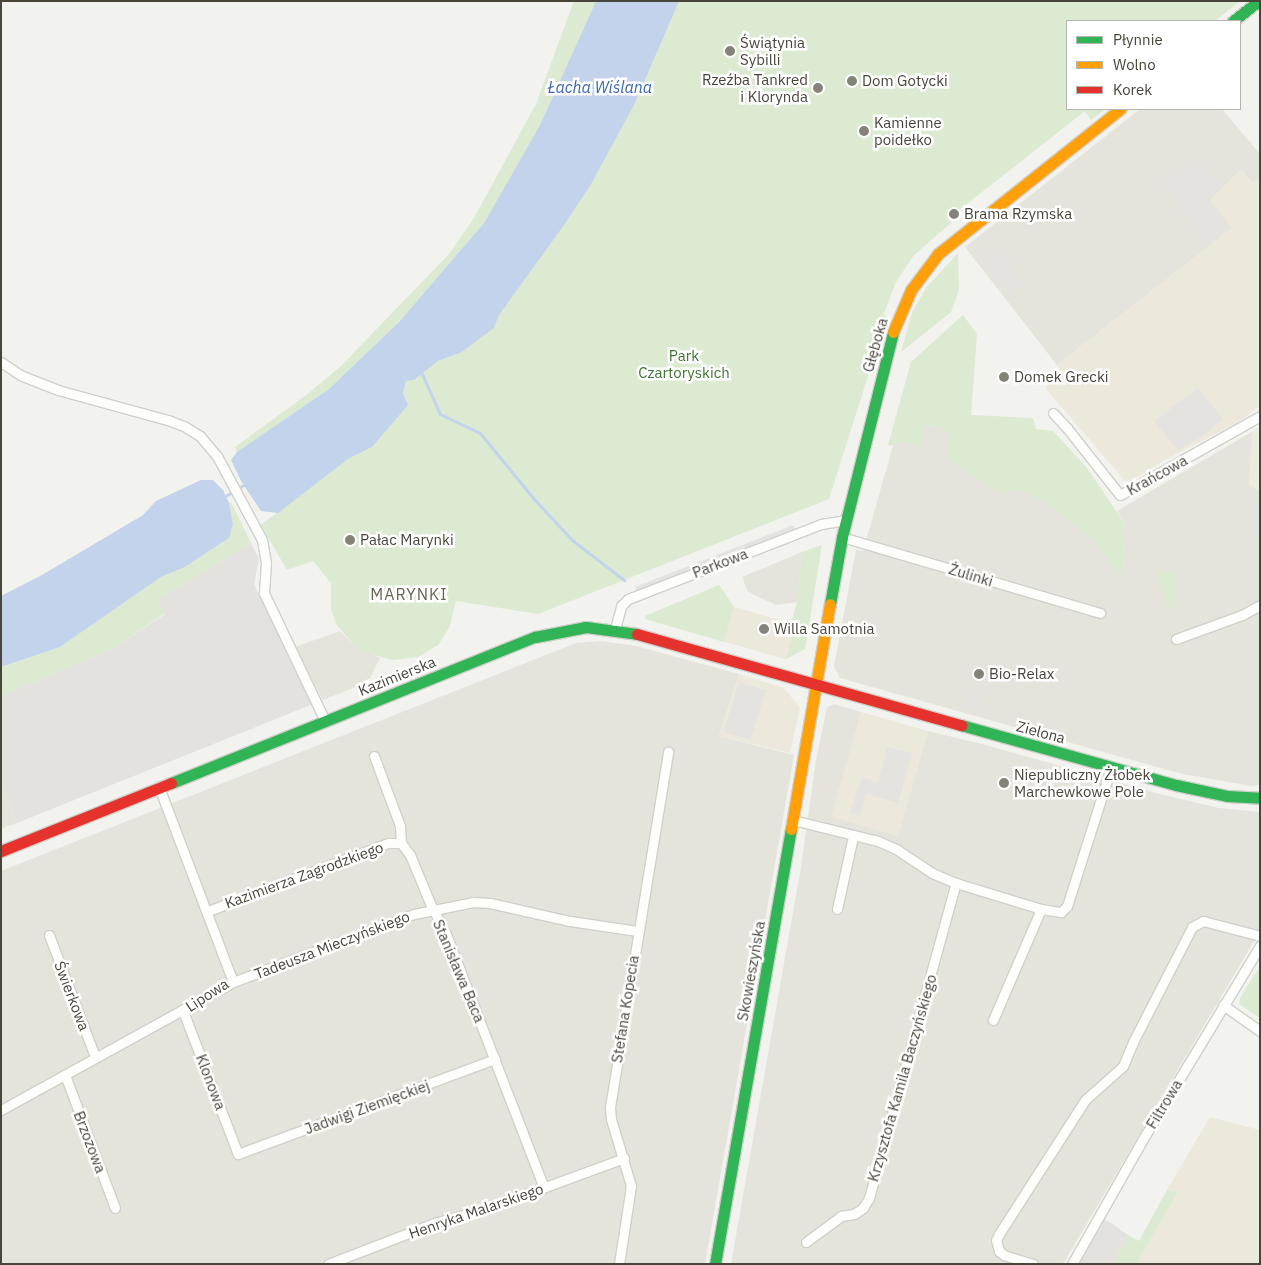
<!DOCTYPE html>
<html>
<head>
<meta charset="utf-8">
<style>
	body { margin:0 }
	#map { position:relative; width:1261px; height:1265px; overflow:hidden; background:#f2f2ee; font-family:"IBM Plex Sans",sans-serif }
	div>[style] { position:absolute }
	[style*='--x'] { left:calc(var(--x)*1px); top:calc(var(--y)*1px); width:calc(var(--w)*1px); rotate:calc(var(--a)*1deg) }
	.residential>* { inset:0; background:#e5e4dc }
	.commercial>* { inset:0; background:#ece8dc; transform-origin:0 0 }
	.industrial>* { inset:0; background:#e4e2de }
	.education>* { inset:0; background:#ecebde }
	.green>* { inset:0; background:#dbead1 }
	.parking>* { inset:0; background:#e4e3df; transform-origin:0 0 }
	.water>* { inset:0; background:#c3d3eb }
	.stream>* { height:3px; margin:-1.5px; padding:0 1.5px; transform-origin:1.5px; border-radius:1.5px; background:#c3d3eb }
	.roads { filter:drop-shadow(1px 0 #d0d0cb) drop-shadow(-1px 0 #d0d0cb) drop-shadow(0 1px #d0d0cb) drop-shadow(0 -1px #d0d0cb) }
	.street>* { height:9px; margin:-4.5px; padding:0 4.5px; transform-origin:4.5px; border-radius:4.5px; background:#fdfdfc }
	.fast>* { height:11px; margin:-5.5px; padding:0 5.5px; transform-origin:5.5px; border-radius:5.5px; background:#30b455 }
	.slow>* { height:11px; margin:-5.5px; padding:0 5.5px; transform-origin:5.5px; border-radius:5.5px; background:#ff9f0a }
	.jam>* { height:11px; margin:-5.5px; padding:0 5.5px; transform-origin:5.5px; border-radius:5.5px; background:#e5322d }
	.dots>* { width:14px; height:14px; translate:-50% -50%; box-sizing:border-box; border:2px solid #fff; border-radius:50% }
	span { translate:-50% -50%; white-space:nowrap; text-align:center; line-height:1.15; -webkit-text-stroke:5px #fff; paint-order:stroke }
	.poi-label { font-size:15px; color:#48453a }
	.left { translate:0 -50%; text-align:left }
	.right { translate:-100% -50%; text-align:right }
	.street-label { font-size:15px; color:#48453a }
	.park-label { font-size:15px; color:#3e7532 }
	.water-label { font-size:16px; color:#3c67ab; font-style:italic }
	.neighbourhood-label { font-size:16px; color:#6a6552; letter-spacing:1px }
	.frame { position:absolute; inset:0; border:2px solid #48453a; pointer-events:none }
	.legend { position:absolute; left:1066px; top:20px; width:175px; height:90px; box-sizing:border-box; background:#fff; border:1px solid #b6b5b0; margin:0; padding:6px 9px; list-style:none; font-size:15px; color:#48453a }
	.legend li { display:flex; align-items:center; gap:10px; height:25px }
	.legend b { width:25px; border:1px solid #b6b5b0 }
</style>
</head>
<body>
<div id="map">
	<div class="residential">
		<div style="clip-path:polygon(1140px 109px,1222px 109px,1260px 154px,1260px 177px,1253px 183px,1241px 170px,1232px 228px,1057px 365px,965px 247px)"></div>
		<div style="clip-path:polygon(938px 425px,949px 433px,997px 492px,1023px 490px,1053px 507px,1095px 542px,1120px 574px,1126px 556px,1122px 530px,1127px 527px,1117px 511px,1260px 427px,1260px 785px,1252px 786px,1182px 774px,840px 678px,834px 666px,856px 550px,863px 551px,893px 446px,925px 426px)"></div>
		<div style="clip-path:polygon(802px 552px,797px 602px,776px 605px,748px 592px,742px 577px)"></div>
		<div style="clip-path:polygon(340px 631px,353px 644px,380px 658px,368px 682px,323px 700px,295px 647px)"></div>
		<div style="clip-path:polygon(601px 641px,636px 646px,739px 674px,719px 736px,794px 755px,705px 1264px,1px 1264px,1px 871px,576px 643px)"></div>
		<div style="clip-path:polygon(834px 704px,861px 712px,837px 818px,898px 833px,928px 731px,982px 744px,1160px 794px,1219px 808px,1260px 812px,1260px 931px,1063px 1264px,731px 1264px,801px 867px,816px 760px,827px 707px)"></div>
		<div style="clip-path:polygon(1px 784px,17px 823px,1px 829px)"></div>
	</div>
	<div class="commercial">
		<div style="clip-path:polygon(1240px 170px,1253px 183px,1260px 177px,1260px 406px,1235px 424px,1163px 461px,1130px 482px,1125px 481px,1046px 389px,1049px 382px,1062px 372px,1057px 365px,1232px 228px,1210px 200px)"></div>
		<div style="left:734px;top:607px;width:65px;height:36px;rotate:16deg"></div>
		<div style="clip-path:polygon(739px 674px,784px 688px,800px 708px,790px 753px,719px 736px)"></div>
		<div style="left:861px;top:712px;width:70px;height:109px;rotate:16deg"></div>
		<div style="clip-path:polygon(1210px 1117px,1260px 1130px,1260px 1264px,1136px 1264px,1178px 1192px,1167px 1190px)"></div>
	</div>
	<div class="industrial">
		<div style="clip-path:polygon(251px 543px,259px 559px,254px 584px,313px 704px,17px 823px,1px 784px,1px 696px,114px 648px,165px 614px,157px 600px)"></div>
		<div style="clip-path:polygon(1105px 1219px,1128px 1235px,1112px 1264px,1079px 1264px)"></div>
	</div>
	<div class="education">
		<div style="clip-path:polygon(1260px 427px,1260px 491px,1249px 485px,1252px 432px)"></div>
	</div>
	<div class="green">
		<div style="clip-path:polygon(574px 1px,596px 1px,540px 125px,484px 223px,399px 322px,329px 389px,237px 452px,235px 447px,305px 396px,340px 367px,449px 254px,474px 218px,536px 104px)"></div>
		<div style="clip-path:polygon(673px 1px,1240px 1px,1215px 21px,1067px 21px,1067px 109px,1106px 109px,1091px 120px,1085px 111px,954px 214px,948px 219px,951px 223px,914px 255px,896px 282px,883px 315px,887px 316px,829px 499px,538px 614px,456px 601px,450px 626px,444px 636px,438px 645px,418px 657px,393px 660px,364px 652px,353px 644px,336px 624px,331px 609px,331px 583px,313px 561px,287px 570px,261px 525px,348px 459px,372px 447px,403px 394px,406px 381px,414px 380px,438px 361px,462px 352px,494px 328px,499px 315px)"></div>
		<div style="clip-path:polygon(958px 253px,959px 290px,951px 312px,901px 352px,912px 313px,926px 288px)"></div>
		<div style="clip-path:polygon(963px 315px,977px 334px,971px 415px,1033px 418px,1036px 429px,1053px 431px,1087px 468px,1127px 527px,1122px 530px,1126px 556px,1120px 574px,1095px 542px,1053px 507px,1023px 490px,998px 492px,946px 458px,949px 434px,938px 425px,925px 426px,920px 447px,903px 441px,893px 446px,888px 445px,911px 362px)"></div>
		<div style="clip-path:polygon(231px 502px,251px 543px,157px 600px,165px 613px,114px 648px,1px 696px,1px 667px,60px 647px,161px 577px,185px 567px,229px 538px,233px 524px,229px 503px)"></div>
		<div style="clip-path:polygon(822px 545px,805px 649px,786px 659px,796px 625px,791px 624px,797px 602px,802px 552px)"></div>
		<div style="clip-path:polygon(1155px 571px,1176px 572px,1174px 607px,1168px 609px)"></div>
		<div style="clip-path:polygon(719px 585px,734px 607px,724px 642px,645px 619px,645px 616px)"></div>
		<div style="clip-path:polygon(1260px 966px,1260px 1018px,1239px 1004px,1240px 998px)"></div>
		<div style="clip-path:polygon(1167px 1190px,1178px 1192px,1136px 1264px,1112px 1264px,1128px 1235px,1139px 1241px)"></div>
	</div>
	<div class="parking">
		<div style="clip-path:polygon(1204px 162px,1223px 186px,1208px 200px,1230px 228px,1209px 245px,1161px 183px)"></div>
		<div style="clip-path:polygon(997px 249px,1004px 260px,1007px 258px,1023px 283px,1009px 295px,981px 259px)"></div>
		<div style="clip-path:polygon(1198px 388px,1223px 419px,1201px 437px,1178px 450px,1154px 421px)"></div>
		<div style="clip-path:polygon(1251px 504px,1260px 505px,1260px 539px,1248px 537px)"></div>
		<div style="clip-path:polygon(793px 525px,796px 531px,637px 592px,635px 587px)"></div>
		<div style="left:739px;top:682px;width:28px;height:52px;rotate:17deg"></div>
		<div style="left:967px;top:689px;width:17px;height:19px;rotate:17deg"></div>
		<div style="clip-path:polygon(887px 747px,912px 753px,898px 803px,866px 794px,860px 816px,850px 813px,862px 777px,878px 782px)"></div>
		<div style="clip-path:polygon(457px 934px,485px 1005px,482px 1010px,453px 935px)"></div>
		<div style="clip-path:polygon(508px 1080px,514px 1082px,544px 1161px,542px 1167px)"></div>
		<div style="left:523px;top:1182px;width:7px;height:45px;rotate:63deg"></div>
	</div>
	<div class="water">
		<div style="clip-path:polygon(596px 1px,679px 1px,634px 105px,591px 184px,564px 225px,499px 315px,494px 328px,462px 352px,438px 361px,414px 380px,406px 381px,403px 394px,408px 405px,372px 447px,348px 459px,278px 513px,261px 511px,241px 481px,231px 460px,237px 452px,329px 389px,399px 322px,484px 223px,540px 125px)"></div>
		<div style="clip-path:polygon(201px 480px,213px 480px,223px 490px,229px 503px,233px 524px,229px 538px,185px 567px,161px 577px,60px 647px,1px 667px,1px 596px,42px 575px,143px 515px,156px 501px)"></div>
	</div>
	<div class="stream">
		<div style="--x:422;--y:374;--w:44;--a:65.8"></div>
		<div style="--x:440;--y:414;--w:44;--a:25.4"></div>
		<div style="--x:480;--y:433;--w:85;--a:50.7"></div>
		<div style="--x:534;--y:499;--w:56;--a:47.2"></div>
		<div style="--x:572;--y:540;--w:66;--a:37.6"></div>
		<div style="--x:222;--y:498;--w:29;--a:-31"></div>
	</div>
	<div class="roads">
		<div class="street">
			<div style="--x:1;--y:362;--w:23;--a:34"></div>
			<div style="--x:20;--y:375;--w:41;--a:21.5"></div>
			<div style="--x:58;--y:390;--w:114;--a:15.3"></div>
			<div style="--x:168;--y:420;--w:17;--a:21"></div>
			<div style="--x:184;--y:426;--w:19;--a:32"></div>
			<div style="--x:200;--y:436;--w:26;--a:50"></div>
			<div style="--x:217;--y:456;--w:95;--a:61.8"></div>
			<div style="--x:262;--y:540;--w:23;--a:80"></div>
			<div style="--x:266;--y:563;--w:30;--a:94"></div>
			<div style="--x:264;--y:593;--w:142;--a:64.5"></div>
			<div style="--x:1053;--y:413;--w:21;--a:47"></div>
			<div style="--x:1067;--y:428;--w:85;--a:51.7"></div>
			<div style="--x:1120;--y:495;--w:161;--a:-29.4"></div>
			<div style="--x:842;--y:537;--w:269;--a:16.4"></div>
			<div style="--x:615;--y:629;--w:24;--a:-75"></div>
			<div style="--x:621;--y:606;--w:10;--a:-45"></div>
			<div style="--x:628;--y:599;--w:207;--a:-21.2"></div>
			<div style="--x:821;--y:524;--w:24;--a:-9"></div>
			<div style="--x:1176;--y:639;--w:70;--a:-20"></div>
			<div style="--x:1242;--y:615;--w:21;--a:-29"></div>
			<div style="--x:374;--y:756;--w:75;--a:69.6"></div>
			<div style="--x:400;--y:826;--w:17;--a:87"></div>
			<div style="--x:401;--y:843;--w:15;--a:53"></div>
			<div style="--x:410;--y:855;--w:52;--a:67.4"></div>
			<div style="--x:430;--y:903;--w:35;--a:63"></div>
			<div style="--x:446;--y:934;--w:272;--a:68.9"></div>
			<div style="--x:793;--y:820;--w:88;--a:13.9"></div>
			<div style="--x:878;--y:841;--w:20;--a:24"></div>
			<div style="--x:896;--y:849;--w:43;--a:33.7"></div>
			<div style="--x:932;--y:873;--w:26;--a:23"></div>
			<div style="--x:956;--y:883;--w:89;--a:17"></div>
			<div style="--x:1041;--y:909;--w:20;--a:9"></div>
			<div style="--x:1061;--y:912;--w:8;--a:-45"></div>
			<div style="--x:1067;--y:906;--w:146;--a:-72.4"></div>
			<div style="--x:837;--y:909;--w:75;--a:-77.6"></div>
			<div style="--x:208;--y:911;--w:192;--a:-20.7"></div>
			<div style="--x:388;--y:843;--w:13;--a:0"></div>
			<div style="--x:49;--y:935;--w:130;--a:69.3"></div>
			<div style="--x:233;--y:982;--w:193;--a:-20.6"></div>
			<div style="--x:414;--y:914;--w:60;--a:-11.5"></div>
			<div style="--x:473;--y:902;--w:17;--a:3"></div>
			<div style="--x:490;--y:903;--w:82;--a:12.7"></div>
			<div style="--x:570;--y:921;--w:68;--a:8.5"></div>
			<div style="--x:1223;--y:1005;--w:45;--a:35.1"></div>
			<div style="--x:183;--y:1011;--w:153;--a:69"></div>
			<div style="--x:238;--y:1154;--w:274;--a:-20.3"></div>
			<div style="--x:993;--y:1020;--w:121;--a:-66.6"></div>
			<div style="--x:65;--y:1075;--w:142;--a:69.4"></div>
			<div style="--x:1;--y:1110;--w:265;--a:-28.9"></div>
			<div style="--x:233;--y:982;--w:209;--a:-110.8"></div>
			<div style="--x:806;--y:1242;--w:44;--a:-36.6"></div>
			<div style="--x:841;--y:1216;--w:13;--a:-9"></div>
			<div style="--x:854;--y:1214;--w:11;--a:-34"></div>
			<div style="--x:863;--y:1208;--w:12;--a:-59"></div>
			<div style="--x:869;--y:1198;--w:327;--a:-74.6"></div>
			<div style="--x:328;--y:1264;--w:114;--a:-21.1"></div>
			<div style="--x:434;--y:1223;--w:53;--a:-15.4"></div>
			<div style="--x:485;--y:1209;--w:148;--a:-20.1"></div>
			<div style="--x:619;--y:1264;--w:79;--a:-81.3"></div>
			<div style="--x:631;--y:1186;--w:70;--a:-106.6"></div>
			<div style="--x:611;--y:1119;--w:12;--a:-95"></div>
			<div style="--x:610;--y:1107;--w:360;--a:-80.7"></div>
			<div style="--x:1033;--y:1264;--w:30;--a:-163"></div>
			<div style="--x:1004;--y:1255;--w:6;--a:-141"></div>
			<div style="--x:999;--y:1251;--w:11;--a:-105"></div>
			<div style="--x:996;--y:1240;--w:7;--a:-63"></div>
			<div style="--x:999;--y:1234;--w:159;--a:-57.3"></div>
			<div style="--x:1085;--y:1100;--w:51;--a:-41.8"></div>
			<div style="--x:1123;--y:1066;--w:26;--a:-67"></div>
			<div style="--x:1133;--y:1042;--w:129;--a:-62.8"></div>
			<div style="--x:1192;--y:927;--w:13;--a:-29"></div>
			<div style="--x:1203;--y:921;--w:59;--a:14.7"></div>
			<div style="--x:1072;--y:1264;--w:150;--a:-60.4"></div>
			<div style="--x:1146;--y:1134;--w:220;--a:-58.8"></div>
		</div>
		<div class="fast">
			<div style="--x:1233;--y:21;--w:33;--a:-38"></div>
			<div style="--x:830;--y:604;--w:68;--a:-79.8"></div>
			<div style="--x:842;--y:537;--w:211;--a:-76"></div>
			<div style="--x:961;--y:725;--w:223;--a:15.6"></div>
			<div style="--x:1176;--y:785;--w:52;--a:12.2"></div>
			<div style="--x:1227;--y:796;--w:33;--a:3"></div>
			<div style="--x:171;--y:783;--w:392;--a:-21.9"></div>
			<div style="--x:535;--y:637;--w:52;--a:-11.1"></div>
			<div style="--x:586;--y:627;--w:51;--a:7.8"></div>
			<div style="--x:715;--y:1264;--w:442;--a:-80.1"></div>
		</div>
		<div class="slow">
			<div style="--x:893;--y:332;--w:46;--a:-66.8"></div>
			<div style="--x:911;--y:290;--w:45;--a:-53.1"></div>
			<div style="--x:938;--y:254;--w:233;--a:-38.5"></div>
			<div style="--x:791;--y:829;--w:228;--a:-80.2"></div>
		</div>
		<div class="jam">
			<div style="--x:637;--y:634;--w:337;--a:15.7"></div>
			<div style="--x:1;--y:851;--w:183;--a:-21.8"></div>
		</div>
	</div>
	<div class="dots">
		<div style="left:730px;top:51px;background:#848279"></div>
		<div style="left:852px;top:81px;background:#848279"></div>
		<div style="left:818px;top:88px;background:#848279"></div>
		<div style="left:864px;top:131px;background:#848279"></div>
		<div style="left:954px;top:214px;background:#848279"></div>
		<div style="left:1004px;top:377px;background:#848279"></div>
		<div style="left:350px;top:540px;background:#848279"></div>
		<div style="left:764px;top:629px;background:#848279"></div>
		<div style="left:979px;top:674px;background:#848279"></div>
		<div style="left:1004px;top:783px;background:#848279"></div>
	</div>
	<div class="poi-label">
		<span class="left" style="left:740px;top:51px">Świątynia<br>Sybilli</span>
		<span class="right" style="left:808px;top:88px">Rzeźba Tankred<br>i Klorynda</span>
		<span class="left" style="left:862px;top:81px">Dom Gotycki</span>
		<span class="left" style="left:874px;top:131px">Kamienne<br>poidełko</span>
		<span class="left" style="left:964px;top:214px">Brama Rzymska</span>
		<span class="left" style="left:1014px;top:377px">Domek Grecki</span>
		<span class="left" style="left:360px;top:540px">Pałac Marynki</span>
		<span class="left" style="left:774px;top:629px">Willa Samotnia</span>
		<span class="left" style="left:989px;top:674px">Bio-Relax</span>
		<span class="left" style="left:1014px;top:783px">Niepubliczny Żłobek<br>Marchewkowe Pole</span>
	</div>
	<div class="street-label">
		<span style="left:875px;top:345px;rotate:-74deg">Głęboka</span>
		<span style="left:1157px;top:475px;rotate:-29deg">Krańcowa</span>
		<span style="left:720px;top:563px;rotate:-21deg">Parkowa</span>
		<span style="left:971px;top:575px;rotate:17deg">Żulinki</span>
		<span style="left:397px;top:676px;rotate:-22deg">Kazimierska</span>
		<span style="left:1041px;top:732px;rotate:15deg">Zielona</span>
		<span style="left:304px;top:875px;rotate:-20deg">Kazimierza Zagrodzkiego</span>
		<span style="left:332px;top:945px;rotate:-21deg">Tadeusza Mieczyńskiego</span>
		<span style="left:459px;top:971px;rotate:67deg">Stanisława Baca</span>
		<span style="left:751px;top:971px;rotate:-80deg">Skowieszyńska</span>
		<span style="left:207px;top:995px;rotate:-33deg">Lipowa</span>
		<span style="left:72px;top:996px;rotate:69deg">Świerkowa</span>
		<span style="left:625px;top:1009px;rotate:-81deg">Stefana Kopecia</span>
		<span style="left:902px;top:1078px;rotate:-74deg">Krzysztofa Kamila Baczyńskiego</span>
		<span style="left:211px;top:1082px;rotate:69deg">Klonowa</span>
		<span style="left:1164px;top:1104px;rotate:-59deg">Filtrowa</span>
		<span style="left:367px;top:1107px;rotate:-20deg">Jadwigi Ziemięckiej</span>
		<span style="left:90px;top:1142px;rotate:69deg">Brzozowa</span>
		<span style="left:476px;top:1211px;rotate:-19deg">Henryka Malarskiego</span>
	</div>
	<div class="park-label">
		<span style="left:684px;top:364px">Park<br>Czartoryskich</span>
	</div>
	<div class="water-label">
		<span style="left:600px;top:87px">Łacha Wiślana</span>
	</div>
	<div class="neighbourhood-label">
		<span style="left:409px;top:594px">MARYNKI</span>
	</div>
	<div class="frame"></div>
	<ul class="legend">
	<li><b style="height:6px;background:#30b455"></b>Płynnie</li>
	<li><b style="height:6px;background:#ff9f0a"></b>Wolno</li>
	<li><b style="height:6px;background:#e5322d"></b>Korek</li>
	</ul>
</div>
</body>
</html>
